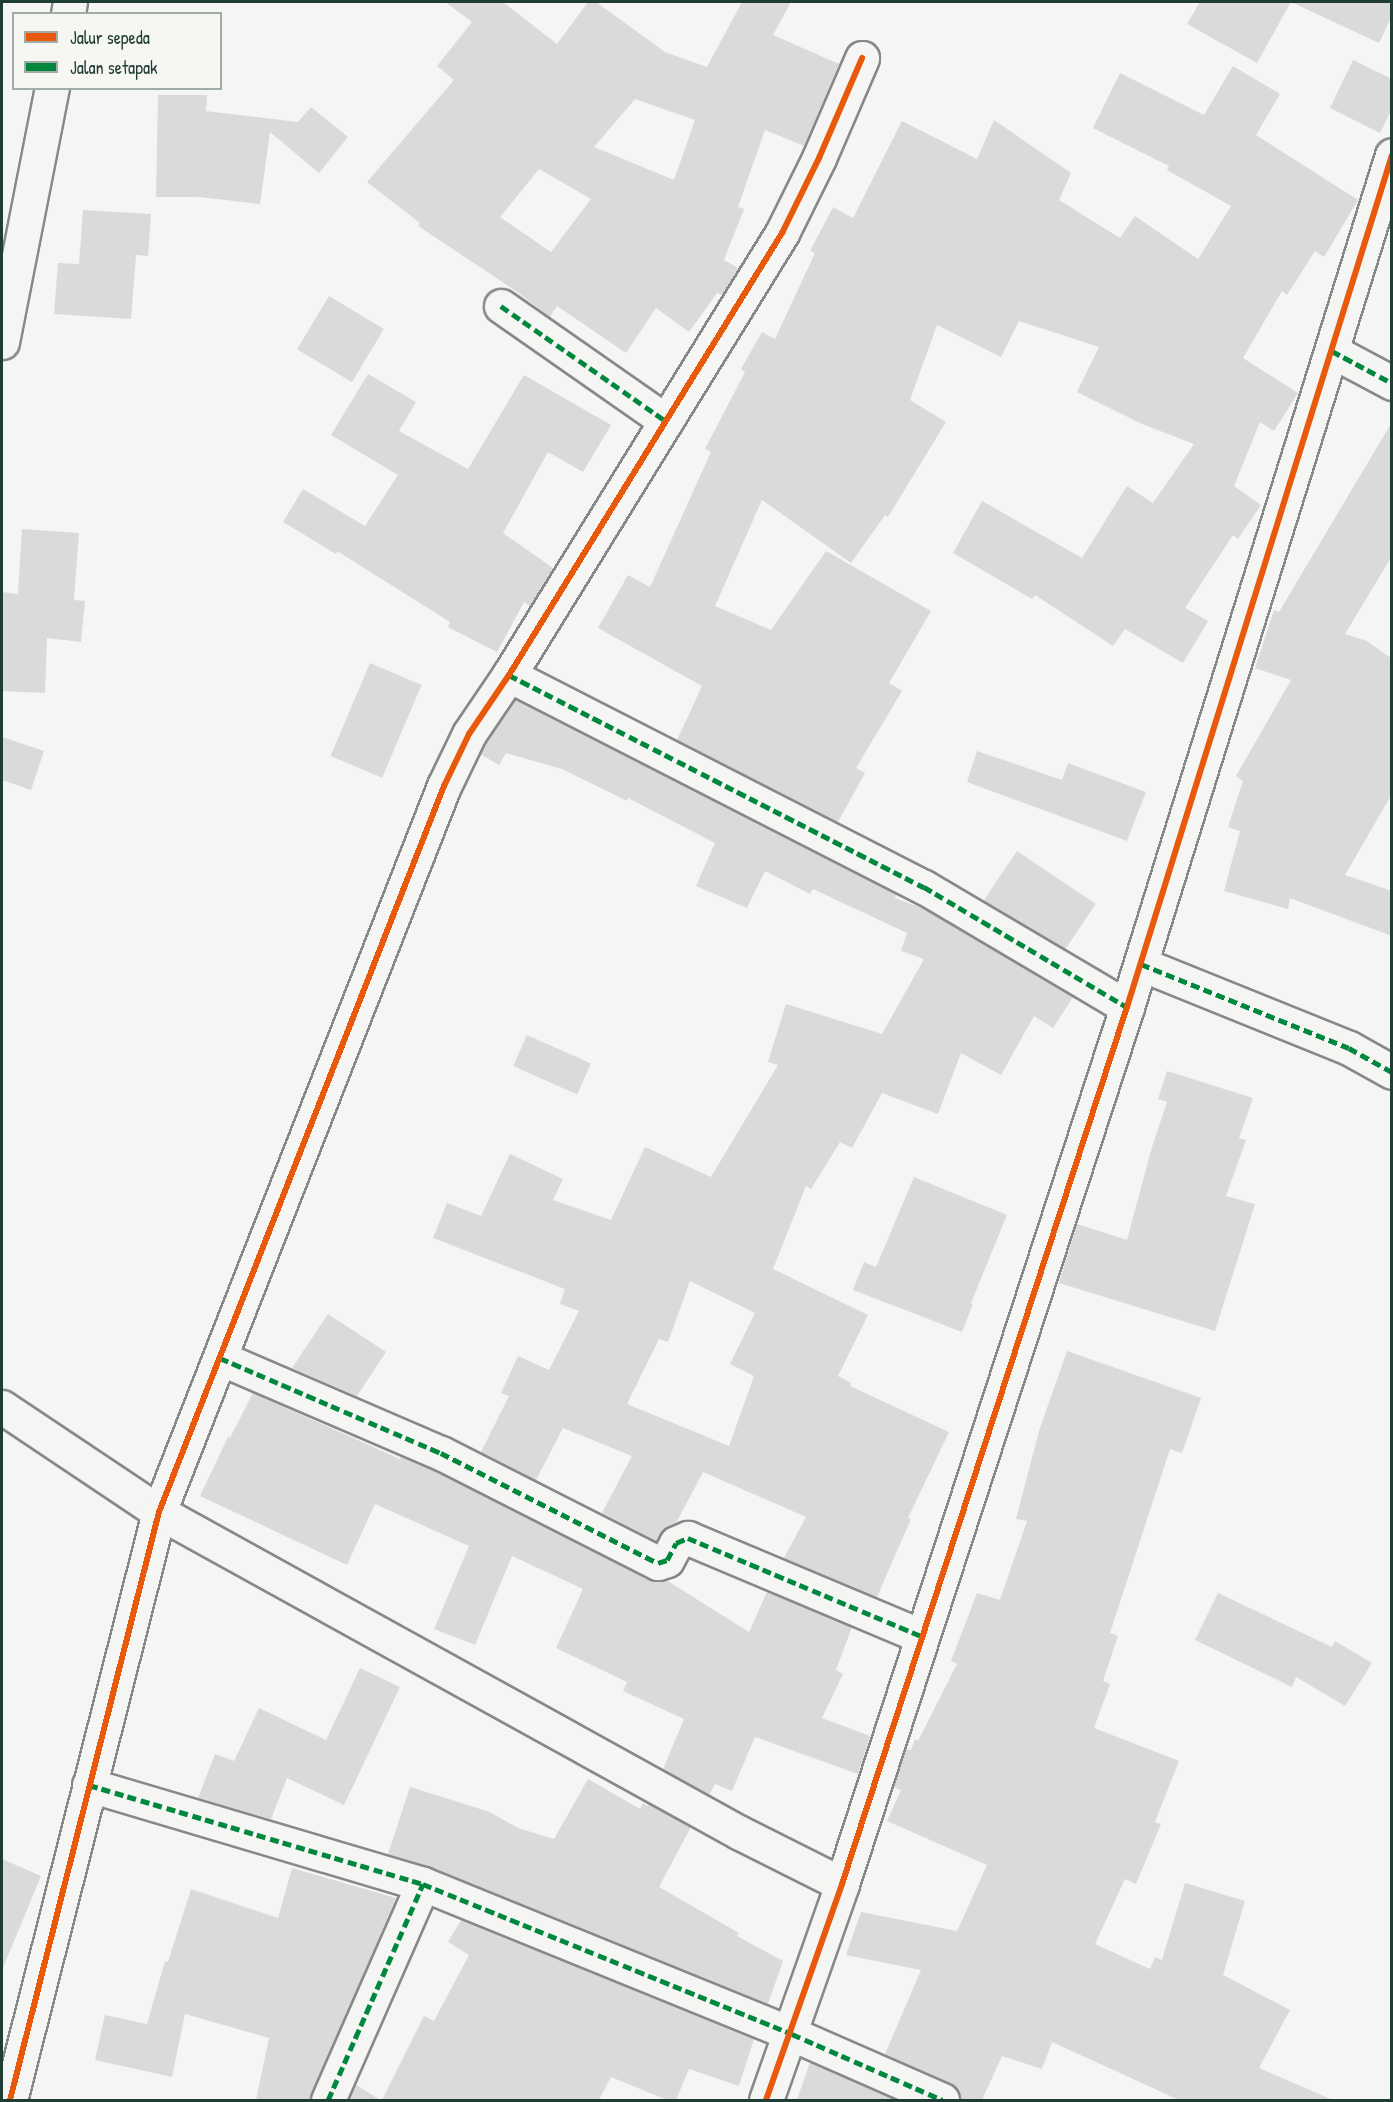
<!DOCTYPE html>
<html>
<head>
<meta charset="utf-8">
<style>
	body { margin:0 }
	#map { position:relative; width:1393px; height:2102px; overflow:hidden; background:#f5f5f3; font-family:"Patrick Hand",sans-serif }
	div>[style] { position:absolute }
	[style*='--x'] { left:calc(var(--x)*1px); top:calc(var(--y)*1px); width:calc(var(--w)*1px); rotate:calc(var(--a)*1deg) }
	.building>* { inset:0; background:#dadbd9; transform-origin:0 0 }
	.roads { filter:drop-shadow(2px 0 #858a88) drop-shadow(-2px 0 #858a88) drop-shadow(0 2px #858a88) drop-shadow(0 -2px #858a88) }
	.minor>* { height:33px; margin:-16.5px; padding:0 16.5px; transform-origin:16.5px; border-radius:16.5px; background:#f5f5f3 }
	.quiet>* { height:4.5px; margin-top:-2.25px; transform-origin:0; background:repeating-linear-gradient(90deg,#00873e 0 9px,transparent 0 13.5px) }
	.cycleway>* { height:6px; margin:-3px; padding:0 3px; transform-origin:3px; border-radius:3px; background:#e8590c }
	span { translate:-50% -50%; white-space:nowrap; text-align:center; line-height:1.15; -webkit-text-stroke:4.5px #f6f6f2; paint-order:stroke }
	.frame { position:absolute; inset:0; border:3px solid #1f3d34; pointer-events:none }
	.legend { position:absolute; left:12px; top:12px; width:210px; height:78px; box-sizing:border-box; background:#f6f6f2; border:2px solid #a0aca6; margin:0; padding:8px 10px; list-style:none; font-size:18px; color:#1f3d34 }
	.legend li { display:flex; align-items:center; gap:12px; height:30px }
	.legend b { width:30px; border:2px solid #a0aca6 }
</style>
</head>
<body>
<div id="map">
	<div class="building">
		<div style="clip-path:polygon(evenodd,445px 2px,503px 2px,557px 44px,588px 2px,596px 2px,665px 52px,707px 67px,742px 2px,791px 2px,773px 35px,839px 64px,804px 146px,765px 130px,738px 207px,744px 209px,724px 260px,738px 268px,722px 295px,717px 293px,689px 332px,656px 308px,626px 353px,557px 306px,550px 317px,513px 289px,418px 226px,420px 223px,367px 182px,454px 80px,437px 66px,472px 22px,445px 2px,635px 99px,695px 120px,674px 180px,594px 147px,635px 99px,445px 2px,539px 169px,591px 199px,551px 252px,500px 217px,539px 169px)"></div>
		<div style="clip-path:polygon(1200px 2px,1392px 2px,1392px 16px,1379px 43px,1291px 2px,1257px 63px,1187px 24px)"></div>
		<div style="clip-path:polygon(1353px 60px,1392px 79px,1392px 109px,1380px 133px,1330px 108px)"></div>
		<div style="clip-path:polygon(1233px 66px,1280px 94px,1256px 135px,1358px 200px,1324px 257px,1315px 251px,1287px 295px,1282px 291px,1243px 358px,1298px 393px,1274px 431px,1260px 422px,1234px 486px,1261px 505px,1238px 539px,1233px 535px,1185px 608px,1208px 621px,1183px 663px,1125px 629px,1113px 646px,1035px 595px,1032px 599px,953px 553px,982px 501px,1082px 558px,1127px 486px,1153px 503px,1194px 444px,1142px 424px,1077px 392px,1099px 347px,1019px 321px,1001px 357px,937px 325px,910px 400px,946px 422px,888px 517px,885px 515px,851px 563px,762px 500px,715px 606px,771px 630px,826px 551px,931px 611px,889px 683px,902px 691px,856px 768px,865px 773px,838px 822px,677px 740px,702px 686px,598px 628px,628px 575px,650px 587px,711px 452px,705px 449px,745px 372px,741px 369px,762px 332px,775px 339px,815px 253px,810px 251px,833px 207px,853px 218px,902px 121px,977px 159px,994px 120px,1071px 173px,1059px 200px,1120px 238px,1135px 216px,1198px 259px,1231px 206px,1167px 170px,1169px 166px,1093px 128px,1120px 73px,1204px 115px)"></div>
		<div style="clip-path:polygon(158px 95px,207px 95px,206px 111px,298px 122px,311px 107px,348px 137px,319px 173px,270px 132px,260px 204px,199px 197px,156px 197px)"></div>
		<div style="clip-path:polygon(83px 210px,151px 214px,148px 256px,136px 255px,131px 319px,54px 314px,58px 263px,79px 264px)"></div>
		<div style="left:329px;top:296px;width:64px;height:62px;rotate:31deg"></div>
		<div style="clip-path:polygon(368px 374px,416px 402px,399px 431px,468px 469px,524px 375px,611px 425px,583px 472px,548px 452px,503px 533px,553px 568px,530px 606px,524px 602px,497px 652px,448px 627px,450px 622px,337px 551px,336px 554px,283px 522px,303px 489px,365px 526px,398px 475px,331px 435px)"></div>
		<div style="clip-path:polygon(1392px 422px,1392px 556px,1345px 634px,1367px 641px,1392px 659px,1392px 794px,1345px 875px,1392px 891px,1392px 936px,1290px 898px,1288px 909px,1224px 891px,1240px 831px,1228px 827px,1243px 781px,1236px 776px,1291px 680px,1255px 668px,1274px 610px,1279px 612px)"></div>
		<div style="clip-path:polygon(22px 529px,79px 533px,74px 600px,85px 601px,81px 642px,47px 638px,45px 693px,2px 691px,2px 592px,18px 594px)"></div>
		<div style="left:370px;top:663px;width:56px;height:101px;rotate:23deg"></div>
		<div style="clip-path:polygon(evenodd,515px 699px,896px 894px,895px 898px,922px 908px,1073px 997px,1053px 1028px,1034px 1016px,1001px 1075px,961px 1053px,938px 1114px,882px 1093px,852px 1148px,840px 1142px,811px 1189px,806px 1186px,773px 1269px,868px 1315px,838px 1376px,851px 1383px,850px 1386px,949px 1432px,908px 1518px,911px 1519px,877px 1597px,784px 1558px,806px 1517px,703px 1472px,676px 1523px,668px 1526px,656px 1541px,602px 1513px,632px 1456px,563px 1428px,536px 1480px,481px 1452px,509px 1396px,501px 1393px,518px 1356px,549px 1370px,579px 1311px,560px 1304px,565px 1289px,433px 1238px,447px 1203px,481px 1216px,510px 1154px,563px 1179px,553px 1200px,611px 1220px,645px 1147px,711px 1177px,778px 1065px,768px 1062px,786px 1004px,882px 1034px,924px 959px,901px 951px,907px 933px,813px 889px,810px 894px,765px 871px,747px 908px,696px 886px,715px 843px,628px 798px,627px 801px,562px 769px,506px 753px,499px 765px,480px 754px,515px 699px,690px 1281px,755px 1313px,730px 1364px,754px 1376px,729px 1446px,627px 1404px,659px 1339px,668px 1342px,690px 1281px)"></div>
		<div style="clip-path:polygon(2px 737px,44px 751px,31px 790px,2px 780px)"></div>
		<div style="clip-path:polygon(977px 751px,1062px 780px,1068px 763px,1146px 792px,1127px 841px,967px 782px)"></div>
		<div style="left:1017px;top:851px;width:95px;height:60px;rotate:34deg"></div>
		<div style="left:527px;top:1035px;width:70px;height:34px;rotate:24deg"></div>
		<div style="clip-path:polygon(1167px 1071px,1253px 1098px,1239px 1138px,1246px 1140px,1226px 1196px,1255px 1204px,1215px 1331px,1059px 1283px,1077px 1224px,1127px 1240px,1152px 1147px,1167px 1102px,1158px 1099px)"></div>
		<div style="clip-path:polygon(914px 1177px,1007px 1215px,971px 1303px,973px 1304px,962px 1332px,853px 1290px,864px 1262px,876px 1267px)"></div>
		<div style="clip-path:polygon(328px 1314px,386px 1352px,357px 1396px,292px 1368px)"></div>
		<div style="clip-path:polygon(1067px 1351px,1201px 1398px,1182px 1453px,1170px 1449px,1110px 1633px,1118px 1636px,1103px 1681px,1110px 1684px,1094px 1728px,1179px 1761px,1155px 1822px,1161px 1824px,1136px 1884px,1125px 1879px,1095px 1944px,1150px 1969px,1155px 1957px,1162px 1960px,1185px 1883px,1245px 1901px,1223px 1975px,1290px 2010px,1259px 2068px,1333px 2100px,1179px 2100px,1052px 2042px,1042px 2069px,1002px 2056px,982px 2100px,960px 2100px,957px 2089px,950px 2083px,885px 2054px,921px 1970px,846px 1955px,861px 1912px,957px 1931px,987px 1865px,887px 1821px,901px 1790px,893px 1787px,906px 1749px,911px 1750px,915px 1739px,918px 1741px,957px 1664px,951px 1661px,977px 1593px,1000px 1600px,1027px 1521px,1016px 1519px,1039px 1431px)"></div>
		<div style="clip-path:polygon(253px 1393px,400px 1459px,401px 1456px,433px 1470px,650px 1580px,666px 1580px,749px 1632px,767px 1592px,852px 1627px,836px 1670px,843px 1674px,822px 1718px,870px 1736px,858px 1774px,755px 1737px,732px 1791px,715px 1784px,709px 1795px,663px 1769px,684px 1719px,623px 1691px,627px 1682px,556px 1648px,583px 1589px,512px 1556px,475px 1645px,434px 1629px,469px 1546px,375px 1504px,347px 1565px,200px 1496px,228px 1437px,230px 1438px)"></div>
		<div style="clip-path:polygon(1218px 1593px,1332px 1647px,1335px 1641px,1372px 1663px,1345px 1706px,1296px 1677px,1292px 1687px,1195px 1640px)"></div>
		<div style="clip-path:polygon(360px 1668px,400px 1687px,344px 1805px,287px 1778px,271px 1819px,198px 1798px,215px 1754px,234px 1761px,259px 1708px,326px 1740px)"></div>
		<div style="clip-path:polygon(588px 1779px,640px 1809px,643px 1803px,648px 1806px,649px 1804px,691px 1827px,659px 1887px,739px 1933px,737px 1936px,783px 1961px,768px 2004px,430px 1867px,388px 1854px,410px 1787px,490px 1812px,518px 1828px,554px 1839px)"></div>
		<div style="clip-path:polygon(2px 1859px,41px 1876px,2px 1970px)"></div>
		<div style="clip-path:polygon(292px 1868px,396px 1898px,310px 2100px,256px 2100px,269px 2038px,185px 2014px,172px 2077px,95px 2060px,105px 2015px,147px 2024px,165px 1961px,168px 1962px,191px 1889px,278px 1918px)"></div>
		<div style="clip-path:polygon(461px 1920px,754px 2039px,739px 2086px,689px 2069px,676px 2100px,667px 2100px,611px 2077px,599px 2100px,382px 2100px,424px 2016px,434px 2021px,469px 1955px,448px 1942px)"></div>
		<div style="clip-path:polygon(810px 2062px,897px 2100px,797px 2100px)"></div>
		<div style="clip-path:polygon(355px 2084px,380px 2100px,348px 2100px)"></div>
	</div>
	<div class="roads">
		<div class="minor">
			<div style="--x:68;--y:14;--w:12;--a:-81"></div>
			<div style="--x:501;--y:306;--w:201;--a:34.9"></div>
			<div style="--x:2;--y:342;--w:259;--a:-78.9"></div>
			<div style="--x:1332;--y:351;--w:68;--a:28.1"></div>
			<div style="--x:509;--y:675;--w:466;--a:27.1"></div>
			<div style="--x:924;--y:887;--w:236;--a:30.6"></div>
			<div style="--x:1141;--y:964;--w:224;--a:22"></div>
			<div style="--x:1349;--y:1048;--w:49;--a:29.2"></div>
			<div style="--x:220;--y:1358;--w:241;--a:23.3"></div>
			<div style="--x:441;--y:1453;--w:243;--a:26.9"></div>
			<div style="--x:658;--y:1563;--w:9;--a:-18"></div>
			<div style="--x:667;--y:1560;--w:19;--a:-62"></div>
			<div style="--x:676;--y:1543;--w:13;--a:-23"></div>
			<div style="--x:688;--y:1538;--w:253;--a:22.8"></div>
			<div style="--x:2;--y:1407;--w:189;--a:33.8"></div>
			<div style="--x:159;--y:1512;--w:664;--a:28.92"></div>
			<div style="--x:740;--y:1833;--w:114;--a:26.6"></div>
			<div style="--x:89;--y:1785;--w:348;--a:16.5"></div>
			<div style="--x:423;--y:1884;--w:398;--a:22.1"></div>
			<div style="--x:792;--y:2034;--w:164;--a:23.7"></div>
			<div style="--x:10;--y:2100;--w:607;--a:-75.78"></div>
			<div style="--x:159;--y:1512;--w:780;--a:-68.57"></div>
			<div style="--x:444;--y:786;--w:58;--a:-64.3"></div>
			<div style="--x:469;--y:734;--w:71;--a:-55.9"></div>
			<div style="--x:509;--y:675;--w:520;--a:-58.3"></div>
			<div style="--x:782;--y:233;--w:84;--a:-63.7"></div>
			<div style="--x:819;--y:158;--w:109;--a:-66.7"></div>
			<div style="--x:328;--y:2100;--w:236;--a:-66.3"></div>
			<div style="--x:766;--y:2100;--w:229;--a:-70.6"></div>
			<div style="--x:842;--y:1884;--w:922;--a:-72"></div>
			<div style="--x:1127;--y:1007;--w:892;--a:-72.72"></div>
		</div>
	</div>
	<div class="quiet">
		<div style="--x:501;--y:306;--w:201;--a:34.9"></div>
		<div style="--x:1332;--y:351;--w:68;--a:28.1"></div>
		<div style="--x:509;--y:675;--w:466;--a:27.1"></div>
		<div style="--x:924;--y:887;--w:236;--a:30.6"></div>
		<div style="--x:1141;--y:964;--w:224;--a:22"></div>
		<div style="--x:1349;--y:1048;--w:49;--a:29.2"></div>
		<div style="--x:220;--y:1358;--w:241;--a:23.3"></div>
		<div style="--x:441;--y:1453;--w:243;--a:26.9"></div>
		<div style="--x:658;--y:1563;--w:9;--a:-18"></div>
		<div style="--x:667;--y:1560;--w:19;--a:-62"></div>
		<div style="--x:676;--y:1543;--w:13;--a:-23"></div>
		<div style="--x:688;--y:1538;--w:253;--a:22.8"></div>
		<div style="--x:89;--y:1785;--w:348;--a:16.5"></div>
		<div style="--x:423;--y:1884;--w:398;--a:22.1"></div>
		<div style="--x:792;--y:2034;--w:164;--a:23.7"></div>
		<div style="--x:328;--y:2100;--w:236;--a:-66.3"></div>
	</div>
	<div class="cycleway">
		<div style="--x:10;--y:2100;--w:607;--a:-75.78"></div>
		<div style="--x:159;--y:1512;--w:780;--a:-68.57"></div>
		<div style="--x:444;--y:786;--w:58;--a:-64.3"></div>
		<div style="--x:469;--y:734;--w:71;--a:-55.9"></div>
		<div style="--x:509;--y:675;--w:520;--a:-58.3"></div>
		<div style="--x:782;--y:233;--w:84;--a:-63.7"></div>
		<div style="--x:819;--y:158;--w:109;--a:-66.7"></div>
		<div style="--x:766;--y:2100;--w:229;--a:-70.6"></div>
		<div style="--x:842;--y:1884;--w:922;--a:-72"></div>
		<div style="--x:1127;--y:1007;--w:892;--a:-72.72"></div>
	</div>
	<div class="frame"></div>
	<ul class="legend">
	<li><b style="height:8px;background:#e8590c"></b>Jalur sepeda</li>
	<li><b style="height:8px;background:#00873e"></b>Jalan setapak</li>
	</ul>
</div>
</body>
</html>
